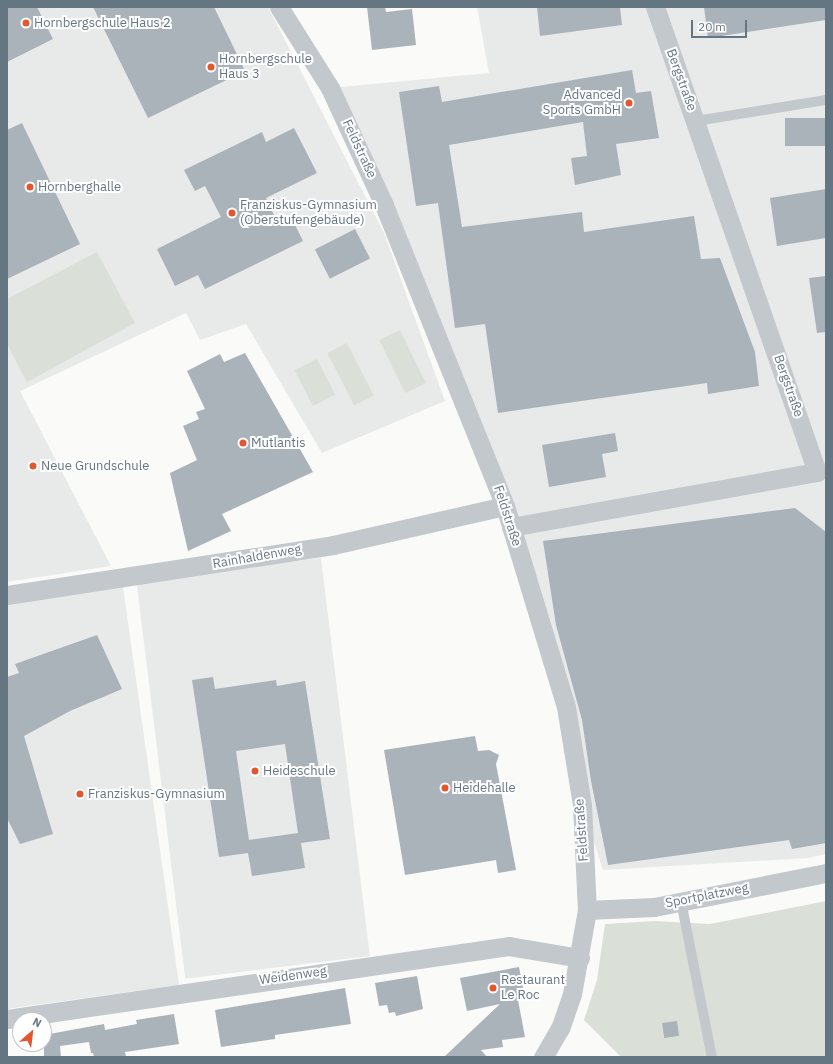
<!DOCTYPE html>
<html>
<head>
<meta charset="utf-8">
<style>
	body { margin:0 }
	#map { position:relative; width:833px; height:1064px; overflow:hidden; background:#fafaf8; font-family:"IBM Plex Sans",sans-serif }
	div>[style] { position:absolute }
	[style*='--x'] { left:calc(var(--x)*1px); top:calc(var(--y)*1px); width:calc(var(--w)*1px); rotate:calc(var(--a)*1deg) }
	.built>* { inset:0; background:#e8e9e9; transform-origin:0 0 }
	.green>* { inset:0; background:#dadfd7; transform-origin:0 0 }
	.building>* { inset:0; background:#aab3b9; transform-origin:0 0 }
	.service>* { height:10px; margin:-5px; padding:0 5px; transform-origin:5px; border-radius:5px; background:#c3c8cc }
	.minor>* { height:19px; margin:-9.5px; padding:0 9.5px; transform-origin:9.5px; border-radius:9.5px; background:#c3c8cc }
	.dots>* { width:11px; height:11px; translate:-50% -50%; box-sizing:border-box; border:2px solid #fff; border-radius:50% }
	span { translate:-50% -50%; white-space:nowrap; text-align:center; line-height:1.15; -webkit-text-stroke:4px #fff; paint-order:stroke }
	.poi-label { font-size:13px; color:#657683 }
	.left { translate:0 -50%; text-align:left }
	.right { translate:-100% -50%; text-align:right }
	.street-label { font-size:13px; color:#657683 }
	.frame { position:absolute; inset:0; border:8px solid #657683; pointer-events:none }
	.north { position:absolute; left:12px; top:1012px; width:40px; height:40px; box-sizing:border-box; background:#fff; border:1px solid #c1c8cd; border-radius:50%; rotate:28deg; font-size:11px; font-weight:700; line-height:16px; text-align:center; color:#657683 }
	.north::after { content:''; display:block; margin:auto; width:14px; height:18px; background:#e4572e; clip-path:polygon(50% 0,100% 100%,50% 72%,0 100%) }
	.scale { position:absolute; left:691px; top:20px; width:56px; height:18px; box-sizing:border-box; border:2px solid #657683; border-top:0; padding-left:5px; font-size:12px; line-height:14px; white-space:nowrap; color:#657683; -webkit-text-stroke:3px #fff; paint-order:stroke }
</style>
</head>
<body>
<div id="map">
	<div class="built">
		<div style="clip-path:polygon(7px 7px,268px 7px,384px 233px,445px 401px,322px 453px,246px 324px,200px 340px,186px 313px,20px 391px,111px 566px,7px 582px)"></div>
		<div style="clip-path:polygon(477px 7px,826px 7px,826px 854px,808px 858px,603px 870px,582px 805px,505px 506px,330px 88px,489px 73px)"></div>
		<div style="left:321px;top:558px;width:401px;height:186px;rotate:83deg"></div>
		<div style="clip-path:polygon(123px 587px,179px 985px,7px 1009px,7px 603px)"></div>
	</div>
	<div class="green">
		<div style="clip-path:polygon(97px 252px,135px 323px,27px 382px,7px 344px,7px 299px)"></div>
		<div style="left:400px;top:330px;width:59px;height:23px;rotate:64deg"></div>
		<div style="left:347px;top:343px;width:59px;height:22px;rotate:63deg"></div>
		<div style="left:317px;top:359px;width:40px;height:25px;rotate:63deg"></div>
		<div style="clip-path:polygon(826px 901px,826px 1057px,621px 1057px,584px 1020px,597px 980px,605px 924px,655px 921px,710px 924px)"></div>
	</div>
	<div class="building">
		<div style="clip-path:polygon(7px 7px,37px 7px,53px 39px,7px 62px)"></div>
		<div style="clip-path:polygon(93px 7px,214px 7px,245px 71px,148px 118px)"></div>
		<div style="clip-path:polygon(367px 7px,385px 7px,386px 12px,412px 9px,416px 45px,372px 50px)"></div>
		<div style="clip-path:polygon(537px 7px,620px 7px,622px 25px,540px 36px)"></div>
		<div style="clip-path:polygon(704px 7px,826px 7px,826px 20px,708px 38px)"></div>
		<div style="clip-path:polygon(632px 70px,636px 93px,651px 91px,659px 138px,616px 144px,621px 175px,575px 185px,571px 158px,587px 156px,583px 122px,449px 145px,462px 227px,582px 212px,584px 232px,694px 216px,701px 259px,720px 258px,755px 352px,759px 386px,708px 394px,707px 383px,498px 413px,485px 324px,455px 328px,438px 203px,416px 206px,399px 92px,439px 86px,442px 102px)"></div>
		<div style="left:826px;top:118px;width:28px;height:41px;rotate:90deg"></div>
		<div style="clip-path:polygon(22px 123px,80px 244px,7px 279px,7px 130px)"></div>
		<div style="clip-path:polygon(294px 128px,317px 173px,266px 198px,278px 224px,291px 217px,303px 241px,205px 289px,198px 275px,175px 286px,157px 249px,221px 217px,205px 186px,195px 191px,184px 170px,262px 132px,266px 142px)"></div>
		<div style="clip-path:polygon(826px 189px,826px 238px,777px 246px,770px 198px)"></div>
		<div style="left:355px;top:229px;width:33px;height:45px;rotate:63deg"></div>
		<div style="clip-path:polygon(826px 276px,826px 332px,817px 333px,809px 278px)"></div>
		<div style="clip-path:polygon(245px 353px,313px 472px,222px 514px,231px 531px,188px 551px,170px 473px,197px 460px,183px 426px,199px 419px,196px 412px,205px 409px,187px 371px,220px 354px,224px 362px)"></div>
		<div style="clip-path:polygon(615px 433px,618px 451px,602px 454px,606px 477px,549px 487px,542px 445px)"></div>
		<div style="clip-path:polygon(795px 508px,826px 532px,826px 843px,792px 849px,789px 840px,608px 865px,591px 781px,582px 720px,556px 625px,543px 541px)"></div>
		<div style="clip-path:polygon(97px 635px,122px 689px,70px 711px,24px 736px,53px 834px,20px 844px,7px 818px,7px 677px,19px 673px,15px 664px)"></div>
		<div style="clip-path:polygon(evenodd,213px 677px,215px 689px,276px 680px,277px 686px,305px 681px,330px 839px,301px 843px,305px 868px,252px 876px,248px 853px,219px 857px,192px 680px,213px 677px,285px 744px,298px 833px,249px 840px,236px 751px,285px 744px)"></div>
		<div style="clip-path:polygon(475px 736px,478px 751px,489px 750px,499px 755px,496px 764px,516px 870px,498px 873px,496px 860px,405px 875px,384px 750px)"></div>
		<div style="clip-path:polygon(519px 967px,525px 999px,518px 1000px,525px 1037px,502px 1040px,503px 1047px,481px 1050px,487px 1057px,444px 1057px,500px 1004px,467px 1011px,460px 978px)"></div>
		<div style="clip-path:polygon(417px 976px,423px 1009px,396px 1016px,395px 1012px,389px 1013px,387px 1005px,379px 1006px,375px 983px)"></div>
		<div style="clip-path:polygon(345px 988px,351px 1024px,275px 1035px,275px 1039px,221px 1047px,215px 1010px)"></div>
		<div style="clip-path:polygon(174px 1014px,179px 1044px,125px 1052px,126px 1057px,94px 1057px,93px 1053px,91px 1053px,89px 1042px,60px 1046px,61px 1057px,44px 1057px,44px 1035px,104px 1024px,105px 1030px,137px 1024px,136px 1020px)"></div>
		<div style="left:677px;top:1021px;width:15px;height:15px;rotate:82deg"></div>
	</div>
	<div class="service">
		<div style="--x:696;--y:121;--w:132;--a:-9.2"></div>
		<div style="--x:681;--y:901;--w:159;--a:78.8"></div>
	</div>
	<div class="minor">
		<div style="--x:279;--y:7;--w:96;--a:57.8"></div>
		<div style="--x:330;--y:88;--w:129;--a:65.2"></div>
		<div style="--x:384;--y:205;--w:324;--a:68.1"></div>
		<div style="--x:505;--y:506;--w:210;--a:73.1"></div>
		<div style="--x:566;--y:707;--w:99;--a:80.7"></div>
		<div style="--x:582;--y:805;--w:105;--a:87.3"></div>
		<div style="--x:587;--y:910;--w:85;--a:100.1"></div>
		<div style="--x:572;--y:994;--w:36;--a:109"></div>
		<div style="--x:560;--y:1028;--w:34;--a:120"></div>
		<div style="--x:511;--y:527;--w:311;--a:-10.2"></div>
		<div style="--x:817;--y:472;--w:492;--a:-109.2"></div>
		<div style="--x:7;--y:595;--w:330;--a:-8.7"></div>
		<div style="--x:333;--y:545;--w:176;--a:-12.8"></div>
		<div style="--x:587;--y:910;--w:67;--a:-2.6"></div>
		<div style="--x:654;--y:907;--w:175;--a:-11.2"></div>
		<div style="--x:7;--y:1019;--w:507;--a:-8.27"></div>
		<div style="--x:509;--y:946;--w:72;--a:9.6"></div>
	</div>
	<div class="dots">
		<div style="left:26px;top:23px;background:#e4572e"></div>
		<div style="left:211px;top:67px;background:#e4572e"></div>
		<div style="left:629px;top:103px;background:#e4572e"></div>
		<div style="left:30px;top:187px;background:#e4572e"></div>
		<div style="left:232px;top:213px;background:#e4572e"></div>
		<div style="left:243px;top:443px;background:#e4572e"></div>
		<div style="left:33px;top:466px;background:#e4572e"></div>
		<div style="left:255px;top:771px;background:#e4572e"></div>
		<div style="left:445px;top:788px;background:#e4572e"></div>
		<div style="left:80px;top:794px;background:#e4572e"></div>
		<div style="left:493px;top:988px;background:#e4572e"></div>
	</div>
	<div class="poi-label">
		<span class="left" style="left:34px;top:23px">Hornbergschule Haus 2</span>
		<span class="left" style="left:219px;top:67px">Hornbergschule<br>Haus 3</span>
		<span class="right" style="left:621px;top:103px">Advanced<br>Sports GmbH</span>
		<span class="left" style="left:38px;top:187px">Hornberghalle</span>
		<span class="left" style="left:240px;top:213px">Franziskus-Gymnasium<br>(Oberstufengebäude)</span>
		<span class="left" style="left:251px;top:443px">Mutlantis</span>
		<span class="left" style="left:41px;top:466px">Neue Grundschule</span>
		<span class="left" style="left:263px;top:771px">Heideschule</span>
		<span class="left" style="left:453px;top:788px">Heidehalle</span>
		<span class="left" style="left:88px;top:794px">Franziskus-Gymnasium</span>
		<span class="left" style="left:501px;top:988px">Restaurant<br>Le Roc</span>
	</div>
	<div class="street-label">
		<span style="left:681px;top:80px;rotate:70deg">Bergstraße</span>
		<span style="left:359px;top:149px;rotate:65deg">Feldstraße</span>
		<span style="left:788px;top:386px;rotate:71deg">Bergstraße</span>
		<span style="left:507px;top:516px;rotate:72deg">Feldstraße</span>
		<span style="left:257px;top:557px;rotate:-10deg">Rainhaldenweg</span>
		<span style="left:582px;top:830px;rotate:-94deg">Feldstraße</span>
		<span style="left:707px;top:896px;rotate:-11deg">Sportplatzweg</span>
		<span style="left:293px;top:976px;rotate:-8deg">Weidenweg</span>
	</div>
	<div class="frame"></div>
	<div class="north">N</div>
	<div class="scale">20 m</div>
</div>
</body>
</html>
